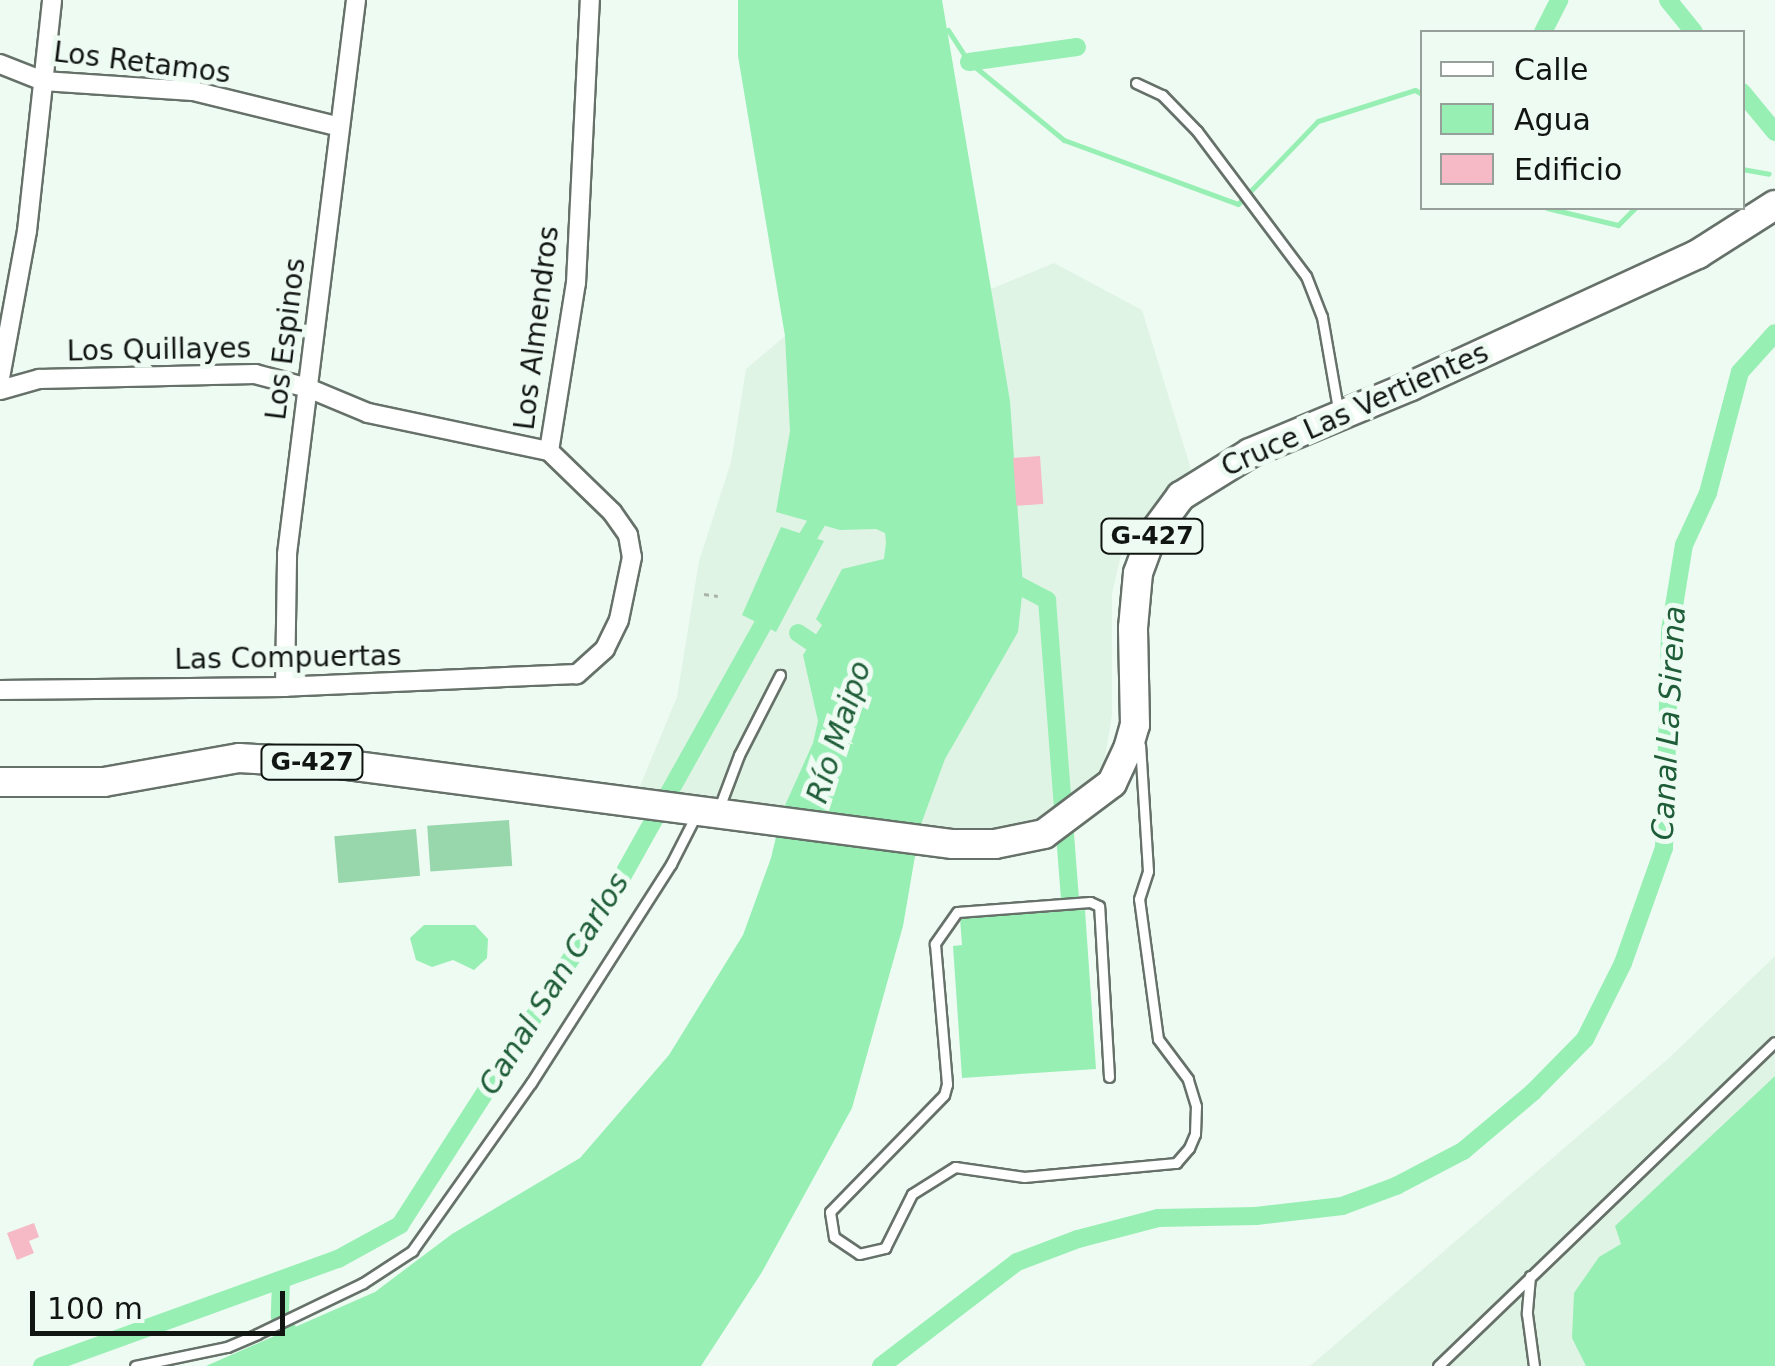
<!DOCTYPE html>
<html>
<head>
<meta charset="utf-8">
<style>
	body { margin:0 }
	#map { position:relative; width:1775px; height:1366px; overflow:hidden; background:#eefbf2; font-family:"DejaVu Sans",sans-serif }
	div>[style] { position:absolute }
	[style*='--x'] { left:calc(var(--x)*1px); top:calc(var(--y)*1px); width:calc(var(--w)*1px); rotate:calc(var(--a)*1deg) }
	.built>* { inset:0; background:#e0f4e5 }
	.green>* { inset:0; background:#97d7ab; transform-origin:0 0 }
	.water>* { inset:0; background:#97efb4 }
	.stream>* { height:5px; margin:-2.5px; padding:0 2.5px; transform-origin:2.5px; border-radius:2.5px; background:#97efb4 }
	.canal>* { height:18px; margin:-9px; padding:0 9px; transform-origin:9px; border-radius:9px; background:#97efb4 }
	.building>* { inset:0; background:#f6bac6; transform-origin:0 0 }
	.path>* { height:2.5px; margin-top:-1.25px; transform-origin:0; background:repeating-linear-gradient(90deg,#a9b3ac 0 5px,transparent 0 10px) }
	.roads { filter:drop-shadow(2px 0 #667169) drop-shadow(-2px 0 #667169) drop-shadow(0 2px #667169) drop-shadow(0 -2px #667169) }
	.service>* { height:9px; margin:-4.5px; padding:0 4.5px; transform-origin:4.5px; border-radius:4.5px; background:#fff }
	.minor>* { height:18px; margin:-9px; padding:0 9px; transform-origin:9px; border-radius:9px; background:#fff }
	.primary>* { height:28px; margin:-14px; padding:0 14px; transform-origin:14px; border-radius:14px; background:#fff }
	span { translate:-50% -50%; white-space:nowrap; text-align:center; line-height:1.15; -webkit-text-stroke:10px #eefbf2; paint-order:stroke }
	.shield-label span { padding:2px 8px; background:#eefbf2; border:2px solid; border-radius:8px; -webkit-text-stroke-width:0 }
	.shield-label { font-size:25px; color:#121613; font-weight:700 }
	.street-label { font-size:28px; color:#121613 }
	.water-label { font-size:30px; color:#1e5d38; font-style:italic }
	.legend { position:absolute; left:1420px; top:30px; width:325px; height:180px; box-sizing:border-box; background:#eefbf2; border:2px solid #969f99; margin:0; padding:12px 18px; list-style:none; font-size:30px; color:#121613 }
	.legend li { display:flex; align-items:center; gap:20px; height:50px }
	.legend b { width:50px; border:2px solid #969f99 }
	.scale { position:absolute; left:30px; top:1291px; width:255px; height:45px; box-sizing:border-box; border:5px solid #121613; border-top:0; padding-left:12px; font-size:30px; line-height:35px; white-space:nowrap; color:#121613; -webkit-text-stroke:8px #eefbf2; paint-order:stroke }
</style>
</head>
<body>
<div id="map">
	<div class="built">
		<div style="clip-path:polygon(1054px 263px,1142px 310px,1191px 469px,1124px 542px,1112px 594px,1112px 715px,1103px 770px,1074px 805px,1002px 836px,637px 793px,677px 697px,699px 561px,731px 462px,746px 369px,785px 336px,991px 289px)"></div>
		<div style="clip-path:polygon(1775px 956px,1775px 1366px,1310px 1366px,1669px 1058px)"></div>
	</div>
	<div class="green">
		<div style="left:509px;top:820px;width:46px;height:82px;rotate:86deg"></div>
		<div style="left:416px;top:829px;width:47px;height:82px;rotate:85deg"></div>
	</div>
	<div class="water">
		<div style="clip-path:polygon(738px 0,942px 0,1010px 401px,1023px 587px,1018px 632px,945px 759px,920px 827px,903px 926px,852px 1108px,762px 1272px,701px 1366px,206px 1366px,375px 1292px,452px 1234px,580px 1158px,669px 1055px,743px 935px,771px 858px,782px 812px,813px 743px,818px 721px,803px 655px,822px 625px,816px 619px,842px 569px,884px 559px,886px 542px,885px 533px,876px 529px,840px 530px,776px 512px,790px 431px,785px 336px,738px 56px)"></div>
		<div style="clip-path:polygon(781px 527px,824px 541px,776px 632px,742px 615px)"></div>
		<div style="clip-path:polygon(1085px 910px,1096px 1069px,962px 1078px,953px 946px,962px 945px,960px 918px)"></div>
		<div style="clip-path:polygon(424px 925px,475px 925px,488px 939px,487px 958px,474px 970px,453px 960px,432px 967px,416px 960px,410px 938px)"></div>
		<div style="clip-path:polygon(1775px 1076px,1775px 1366px,1586px 1366px,1572px 1338px,1574px 1293px,1599px 1257px,1621px 1244px,1615px 1226px)"></div>
	</div>
	<div class="stream">
		<div style="--x:948;--y:30;--w:38;--a:57"></div>
		<div style="--x:969;--y:62;--w:123;--a:39.4"></div>
		<div style="--x:1064;--y:140;--w:185;--a:20.2"></div>
		<div style="--x:1238;--y:204;--w:115;--a:-46.1"></div>
		<div style="--x:1318;--y:121;--w:102;--a:-17.7"></div>
		<div style="--x:1415;--y:90;--w:8;--a:30"></div>
		<div style="--x:1742;--y:169;--w:27;--a:10"></div>
		<div style="--x:1547;--y:208;--w:73;--a:13.5"></div>
		<div style="--x:1618;--y:225;--w:24;--a:-45"></div>
	</div>
	<div class="canal">
		<div style="--x:1668;--y:0;--w:41;--a:50.9"></div>
		<div style="--x:1543;--y:32;--w:36;--a:-63"></div>
		<div style="--x:969;--y:62;--w:109;--a:-7.9"></div>
		<div style="--x:1742;--y:92;--w:52;--a:50.5"></div>
		<div style="--x:796;--y:557;--w:59;--a:-59.5"></div>
		<div style="--x:1003;--y:577;--w:50;--a:27.6"></div>
		<div style="--x:1047;--y:600;--w:312;--a:85.6"></div>
		<div style="--x:798;--y:633;--w:40;--a:34"></div>
		<div style="--x:281;--y:1281;--w:35;--a:92"></div>
		<div style="--x:280;--y:1316;--w:19;--a:62"></div>
		<div style="--x:289;--y:1333;--w:33;--a:88"></div>
		<div style="--x:42;--y:1366;--w:315;--a:-19.9"></div>
		<div style="--x:338;--y:1259;--w:71;--a:-28.7"></div>
		<div style="--x:400;--y:1225;--w:394;--a:-57.3"></div>
		<div style="--x:613;--y:893;--w:328;--a:-60.8"></div>
		<div style="--x:881;--y:1366;--w:171;--a:-37.4"></div>
		<div style="--x:1017;--y:1262;--w:65;--a:-20.7"></div>
		<div style="--x:1078;--y:1239;--w:83;--a:-14.7"></div>
		<div style="--x:1158;--y:1218;--w:98;--a:-1.2"></div>
		<div style="--x:1256;--y:1216;--w:87;--a:-6.6"></div>
		<div style="--x:1342;--y:1206;--w:58;--a:-20.3"></div>
		<div style="--x:1396;--y:1186;--w:76;--a:-27.6"></div>
		<div style="--x:1463;--y:1151;--w:92;--a:-40.1"></div>
		<div style="--x:1533;--y:1092;--w:74;--a:-45.5"></div>
		<div style="--x:1585;--y:1039;--w:85;--a:-63.4"></div>
		<div style="--x:1623;--y:963;--w:122;--a:-70.4"></div>
		<div style="--x:1664;--y:848;--w:217;--a:-88.4"></div>
		<div style="--x:1670;--y:631;--w:87;--a:-80.8"></div>
		<div style="--x:1684;--y:545;--w:57;--a:-65.2"></div>
		<div style="--x:1708;--y:493;--w:125;--a:-75.2"></div>
		<div style="--x:1740;--y:372;--w:52;--a:-48.1"></div>
	</div>
	<div class="building">
		<div style="left:1040px;top:456px;width:48px;height:27px;rotate:86deg"></div>
		<div style="clip-path:polygon(34px 1223px,39px 1237px,29px 1241px,34px 1253px,17px 1260px,7px 1233px)"></div>
	</div>
	<div class="path">
		<div style="--x:704;--y:594;--w:14;--a:8"></div>
	</div>
	<div class="roads">
		<div class="service">
			<div style="--x:1136;--y:83;--w:29;--a:25"></div>
			<div style="--x:1162;--y:95;--w:50;--a:45.8"></div>
			<div style="--x:1197;--y:131;--w:181;--a:53.1"></div>
			<div style="--x:1306;--y:276;--w:44;--a:68.7"></div>
			<div style="--x:1322;--y:317;--w:98;--a:80.1"></div>
			<div style="--x:719;--y:808;--w:57;--a:-69.3"></div>
			<div style="--x:739;--y:755;--w:90;--a:-62.9"></div>
			<div style="--x:1109;--y:1077;--w:171;--a:-93.3"></div>
			<div style="--x:1099;--y:906;--w:10;--a:-156"></div>
			<div style="--x:1090;--y:902;--w:133;--a:175.7"></div>
			<div style="--x:957;--y:912;--w:39;--a:125"></div>
			<div style="--x:935;--y:944;--w:141;--a:85.1"></div>
			<div style="--x:947;--y:1084;--w:11;--a:105"></div>
			<div style="--x:944;--y:1095;--w:163;--a:134.3"></div>
			<div style="--x:830;--y:1212;--w:25;--a:81"></div>
			<div style="--x:834;--y:1237;--w:30;--a:34"></div>
			<div style="--x:859;--y:1254;--w:27;--a:-13"></div>
			<div style="--x:885;--y:1248;--w:60;--a:-63.4"></div>
			<div style="--x:912;--y:1194;--w:51;--a:-32.1"></div>
			<div style="--x:955;--y:1167;--w:70;--a:8.2"></div>
			<div style="--x:1024;--y:1177;--w:153;--a:-5.3"></div>
			<div style="--x:1176;--y:1163;--w:20;--a:-49"></div>
			<div style="--x:1189;--y:1148;--w:15;--a:-67"></div>
			<div style="--x:1195;--y:1134;--w:28;--a:-88"></div>
			<div style="--x:1196;--y:1106;--w:28;--a:-107"></div>
			<div style="--x:1188;--y:1079;--w:50;--a:-126.9"></div>
			<div style="--x:1158;--y:1039;--w:141;--a:-97.7"></div>
			<div style="--x:1139;--y:899;--w:29;--a:-72"></div>
			<div style="--x:1148;--y:871;--w:126;--a:-93.6"></div>
			<div style="--x:1530;--y:1276;--w:38;--a:95"></div>
			<div style="--x:1527;--y:1314;--w:52;--a:82.3"></div>
			<div style="--x:135;--y:1366;--w:94;--a:-11.7"></div>
			<div style="--x:227;--y:1347;--w:33;--a:-23"></div>
			<div style="--x:257;--y:1334;--w:118;--a:-25.7"></div>
			<div style="--x:363;--y:1283;--w:59;--a:-33.1"></div>
			<div style="--x:412;--y:1251;--w:206;--a:-54.7"></div>
			<div style="--x:531;--y:1083;--w:260;--a:-57.4"></div>
			<div style="--x:671;--y:864;--w:53;--a:-62.9"></div>
			<div style="--x:1438;--y:1366;--w:467;--a:-43.9"></div>
		</div>
		<div class="minor">
			<div style="--x:0;--y:64;--w:46;--a:21.6"></div>
			<div style="--x:43;--y:81;--w:150;--a:3.8"></div>
			<div style="--x:193;--y:91;--w:148;--a:13.7"></div>
			<div style="--x:0;--y:378;--w:149;--a:-79.6"></div>
			<div style="--x:27;--y:231;--w:232;--a:-83.8"></div>
			<div style="--x:0;--y:390;--w:41;--a:-15.8"></div>
			<div style="--x:39;--y:379;--w:216;--a:-1.3"></div>
			<div style="--x:255;--y:374;--w:55;--a:14.8"></div>
			<div style="--x:308;--y:388;--w:65;--a:22.6"></div>
			<div style="--x:368;--y:413;--w:185;--a:11.9"></div>
			<div style="--x:549;--y:451;--w:88;--a:44.1"></div>
			<div style="--x:612;--y:512;--w:28;--a:55"></div>
			<div style="--x:628;--y:535;--w:22;--a:80"></div>
			<div style="--x:632;--y:557;--w:64;--a:101.7"></div>
			<div style="--x:619;--y:620;--w:32;--a:116"></div>
			<div style="--x:605;--y:649;--w:38;--a:138"></div>
			<div style="--x:577;--y:674;--w:292;--a:177.5"></div>
			<div style="--x:285;--y:687;--w:285;--a:179.4"></div>
			<div style="--x:549;--y:451;--w:170;--a:-80.9"></div>
			<div style="--x:576;--y:283;--w:283;--a:-87.2"></div>
			<div style="--x:285;--y:687;--w:133;--a:-89.1"></div>
			<div style="--x:287;--y:554;--w:558;--a:-82.9"></div>
		</div>
		<div class="primary">
			<div style="--x:0;--y:782;--w:104;--a:0"></div>
			<div style="--x:104;--y:782;--w:137;--a:-10.1"></div>
			<div style="--x:239;--y:758;--w:101;--a:3.4"></div>
			<div style="--x:340;--y:764;--w:618;--a:7.44"></div>
			<div style="--x:953;--y:844;--w:42;--a:0"></div>
			<div style="--x:995;--y:844;--w:50;--a:-11.5"></div>
			<div style="--x:1044;--y:834;--w:85;--a:-36.9"></div>
			<div style="--x:1112;--y:783;--w:38;--a:-65"></div>
			<div style="--x:1128;--y:749;--w:25;--a:-74"></div>
			<div style="--x:1135;--y:725;--w:97;--a:-91.2"></div>
			<div style="--x:1133;--y:628;--w:55;--a:-84.8"></div>
			<div style="--x:1138;--y:573;--w:40;--a:-69.8"></div>
			<div style="--x:1152;--y:535;--w:49;--a:-53.4"></div>
			<div style="--x:1181;--y:496;--w:81;--a:-31.9"></div>
			<div style="--x:1250;--y:453;--w:174;--a:-22.6"></div>
			<div style="--x:1411;--y:386;--w:316;--a:-24.7"></div>
			<div style="--x:1698;--y:254;--w:91;--a:-32.5"></div>
		</div>
	</div>
	<div class="shield-label">
		<span style="left:1152px;top:536px">G-427</span>
		<span style="left:312px;top:762px">G-427</span>
	</div>
	<div class="street-label">
		<span style="left:142px;top:63px;rotate:7deg">Los Retamos</span>
		<span style="left:537px;top:328px;rotate:-83deg">Los Almendros</span>
		<span style="left:286px;top:339px;rotate:-83deg">Los Espinos</span>
		<span style="left:159px;top:350px;rotate:-1deg">Los Quillayes</span>
		<span style="left:1355px;top:410px;rotate:-24deg">Cruce Las Vertientes</span>
		<span style="left:288px;top:658px;rotate:-1deg">Las Compuertas</span>
	</div>
	<div class="water-label">
		<span style="left:1669px;top:723px;rotate:-87deg">Canal La Sirena</span>
		<span style="left:839px;top:732px;rotate:-72deg">Río Maipo</span>
		<span style="left:554px;top:984px;rotate:-58deg">Canal San Carlos</span>
	</div>
	<ul class="legend">
	<li><b style="height:12px;background:#fff"></b>Calle</li>
	<li><b style="height:28px;background:#97efb4"></b>Agua</li>
	<li><b style="height:28px;background:#f6bac6"></b>Edificio</li>
	</ul>
	<div class="scale">100 m</div>
</div>
</body>
</html>
